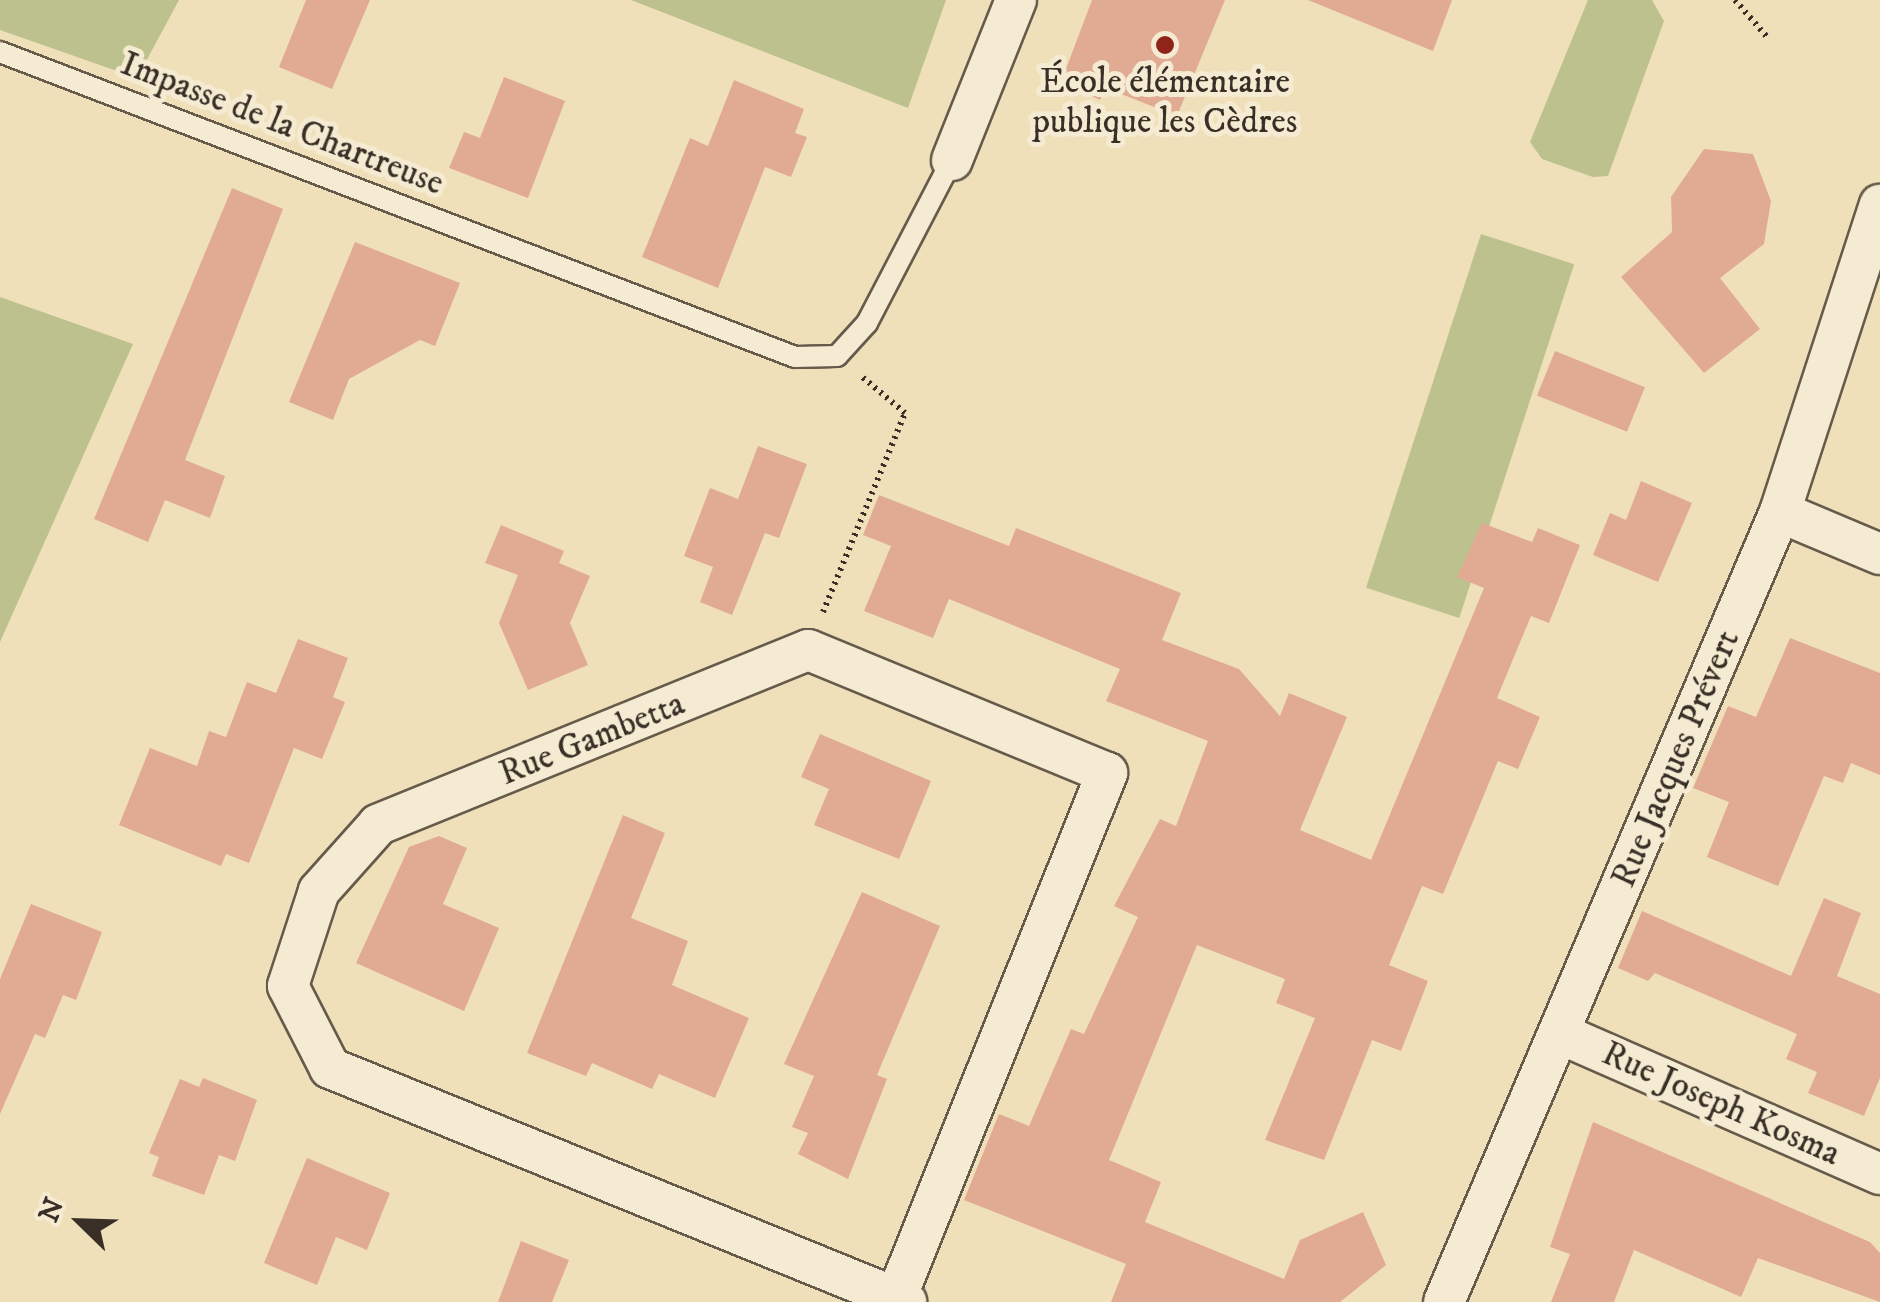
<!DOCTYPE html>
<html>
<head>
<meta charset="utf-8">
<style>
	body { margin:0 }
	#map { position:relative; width:1880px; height:1302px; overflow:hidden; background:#efe0ba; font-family:"IM FELL DW Pica",serif }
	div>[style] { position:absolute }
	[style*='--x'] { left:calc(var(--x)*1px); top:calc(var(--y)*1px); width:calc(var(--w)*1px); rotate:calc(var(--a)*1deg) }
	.green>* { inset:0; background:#bcc18d; transform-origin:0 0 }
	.building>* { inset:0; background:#e1ab93; transform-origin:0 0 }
	.path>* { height:6px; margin-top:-3px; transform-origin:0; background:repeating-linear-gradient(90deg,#392f26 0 2.5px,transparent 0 7.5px) }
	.roads { filter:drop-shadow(2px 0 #665b4b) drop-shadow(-2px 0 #665b4b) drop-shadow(0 2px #665b4b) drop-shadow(0 -2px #665b4b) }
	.lane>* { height:20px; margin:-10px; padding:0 10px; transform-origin:10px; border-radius:10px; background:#f5ebd2 }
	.street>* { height:40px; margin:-20px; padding:0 20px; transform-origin:20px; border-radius:20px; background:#f5ebd2 }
	.dots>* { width:28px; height:28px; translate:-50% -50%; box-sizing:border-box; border:5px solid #f5ebd2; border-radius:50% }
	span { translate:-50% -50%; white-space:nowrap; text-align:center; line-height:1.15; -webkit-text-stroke:10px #f5ebd2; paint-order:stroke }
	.poi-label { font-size:35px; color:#392f26 }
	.street-label { font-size:35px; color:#392f26 }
	.north { position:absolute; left:30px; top:1172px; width:100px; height:100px; -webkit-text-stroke:8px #f5ebd2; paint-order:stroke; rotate:293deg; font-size:28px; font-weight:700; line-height:40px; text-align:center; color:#392f26 }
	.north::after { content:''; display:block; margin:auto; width:35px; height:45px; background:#392f26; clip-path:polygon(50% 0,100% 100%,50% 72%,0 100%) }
</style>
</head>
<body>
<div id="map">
	<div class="green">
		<div style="clip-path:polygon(0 0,179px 0,137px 78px,0 30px)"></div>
		<div style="clip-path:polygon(631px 0,946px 0,908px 108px)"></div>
		<div style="clip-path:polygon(1588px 0,1652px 0,1664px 21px,1608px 176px,1593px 177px,1542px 159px,1530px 142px)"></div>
		<div style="left:1481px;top:234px;width:98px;height:372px;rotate:18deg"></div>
		<div style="clip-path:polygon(0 297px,133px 344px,0 642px)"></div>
	</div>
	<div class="building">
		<div style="clip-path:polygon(306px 0,370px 0,332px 89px,279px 67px)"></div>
		<div style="clip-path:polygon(1092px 0,1225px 0,1177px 116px,1106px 88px,1100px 100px,1061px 82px)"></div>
		<div style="clip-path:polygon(1308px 0,1452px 0,1433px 51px)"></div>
		<div style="clip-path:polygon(504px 77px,565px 101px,528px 198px,449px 168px,464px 132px,480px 138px)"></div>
		<div style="clip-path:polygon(734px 80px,804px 109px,795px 133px,807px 137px,791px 177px,765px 167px,718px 288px,642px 257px,690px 138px,708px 146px)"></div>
		<div style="clip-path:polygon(1704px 149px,1753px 154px,1771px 201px,1764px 244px,1720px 278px,1760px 329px,1704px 373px,1621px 277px,1672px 232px,1671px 197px)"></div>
		<div style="clip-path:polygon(232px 188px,283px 209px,185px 460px,225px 476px,210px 518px,165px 500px,148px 542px,94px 519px)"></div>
		<div style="clip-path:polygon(355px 242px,460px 283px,435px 346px,420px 340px,349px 379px,333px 420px,289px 402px)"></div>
		<div style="left:1555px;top:351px;width:97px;height:48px;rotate:22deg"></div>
		<div style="clip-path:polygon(758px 446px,807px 464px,779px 538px,765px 533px,732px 615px,700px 602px,713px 567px,684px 556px,710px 488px,738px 499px)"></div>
		<div style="clip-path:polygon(1641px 481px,1692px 503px,1658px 582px,1593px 555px,1610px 513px,1626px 520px)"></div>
		<div style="clip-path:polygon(879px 495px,1009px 546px,1016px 528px,1181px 593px,1162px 640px,1239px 669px,1280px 716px,1289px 693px,1347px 717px,1300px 830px,1371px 860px,1484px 588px,1457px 577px,1482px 523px,1532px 542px,1538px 528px,1580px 545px,1549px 623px,1531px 616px,1497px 698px,1540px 717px,1518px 769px,1498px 761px,1443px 894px,1422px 886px,1389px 965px,1428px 981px,1401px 1051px,1372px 1040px,1324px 1160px,1265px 1140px,1315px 1018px,1276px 1003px,1285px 979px,1197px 945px,1109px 1160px,1161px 1182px,1145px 1222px,1284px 1279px,1300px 1240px,1363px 1212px,1386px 1265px,1340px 1302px,1111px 1302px,1126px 1264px,964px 1200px,999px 1114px,1029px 1126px,1071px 1029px,1084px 1034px,1138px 917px,1114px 906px,1160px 819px,1176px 826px,1208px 741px,1106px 701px,1120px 669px,949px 599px,933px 638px,864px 611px,891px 546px,863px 535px)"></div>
		<div style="clip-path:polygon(501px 525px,564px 551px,559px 563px,590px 576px,570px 623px,588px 665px,528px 690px,499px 623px,518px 575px,485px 563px)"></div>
		<div style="clip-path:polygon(1790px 638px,1880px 673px,1880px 775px,1851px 763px,1843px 783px,1824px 776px,1778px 886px,1707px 857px,1729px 802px,1693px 788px,1728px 706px,1756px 717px)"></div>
		<div style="clip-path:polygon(298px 639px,348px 658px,333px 697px,345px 702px,322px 759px,294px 748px,249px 863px,226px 854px,221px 866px,119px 825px,150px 748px,197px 766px,209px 731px,226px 737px,247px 682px,276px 693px)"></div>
		<div style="clip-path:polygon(820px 734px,931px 781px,899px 859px,814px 825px,829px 789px,801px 777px)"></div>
		<div style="clip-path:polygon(623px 815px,665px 833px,631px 918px,688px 941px,672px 985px,749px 1018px,715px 1098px,659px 1074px,652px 1089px,592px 1063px,586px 1076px,527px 1053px)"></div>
		<div style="clip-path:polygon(439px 836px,467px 848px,443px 904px,499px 928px,464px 1011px,356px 963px,409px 847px)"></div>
		<div style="clip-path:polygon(862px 892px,940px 926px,877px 1075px,887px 1079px,848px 1179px,798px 1154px,808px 1133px,792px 1127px,814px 1076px,784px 1064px)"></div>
		<div style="clip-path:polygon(1824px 898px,1861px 913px,1837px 976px,1880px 994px,1880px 1078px,1864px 1116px,1808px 1093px,1817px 1072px,1786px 1059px,1797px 1034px,1655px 973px,1648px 981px,1618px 968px,1642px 911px,1791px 976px)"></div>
		<div style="clip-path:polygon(31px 904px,102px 932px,76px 1000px,63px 995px,45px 1038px,35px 1034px,0 1114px,0 979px)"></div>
		<div style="clip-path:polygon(203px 1078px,257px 1100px,235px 1161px,219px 1155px,204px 1195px,152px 1176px,159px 1157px,149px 1153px,180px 1079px,199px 1087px)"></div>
		<div style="clip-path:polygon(1593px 1122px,1870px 1242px,1880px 1253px,1880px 1302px,1758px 1258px,1741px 1297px,1634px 1250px,1614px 1302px,1551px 1302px,1570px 1254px,1550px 1247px)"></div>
		<div style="clip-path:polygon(307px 1158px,390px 1193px,367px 1250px,336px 1237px,317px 1285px,264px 1263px)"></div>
		<div style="clip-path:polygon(521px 1241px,569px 1260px,552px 1302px,498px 1302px)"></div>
	</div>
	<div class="path">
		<div style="--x:1735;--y:0;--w:49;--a:49.1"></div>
		<div style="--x:823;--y:612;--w:215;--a:-67.6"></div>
		<div style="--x:905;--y:413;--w:57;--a:-139.9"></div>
	</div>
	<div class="roads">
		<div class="lane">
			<div style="--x:0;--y:52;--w:851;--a:20.99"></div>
			<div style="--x:795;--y:357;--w:42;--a:-1.4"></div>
			<div style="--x:837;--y:356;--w:45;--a:-47.7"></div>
			<div style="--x:867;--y:323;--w:184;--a:-62.5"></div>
		</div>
		<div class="street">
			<div style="--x:952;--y:160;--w:172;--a:-68.2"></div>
			<div style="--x:1780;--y:512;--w:108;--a:22.8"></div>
			<div style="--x:1561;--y:1034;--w:348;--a:23.7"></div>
			<div style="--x:896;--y:1298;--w:566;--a:-68.1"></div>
			<div style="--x:1107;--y:773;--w:323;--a:-157.6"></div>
			<div style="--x:808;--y:650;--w:464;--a:157.9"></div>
			<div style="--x:378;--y:825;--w:89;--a:131.8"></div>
			<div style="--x:319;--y:891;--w:100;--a:108.1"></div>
			<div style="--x:288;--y:986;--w:92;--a:62.9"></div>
			<div style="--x:330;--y:1068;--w:622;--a:22.11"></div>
			<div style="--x:1444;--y:1302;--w:858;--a:-66.96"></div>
			<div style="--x:1780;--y:512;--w:323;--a:-72"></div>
		</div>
	</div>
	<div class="dots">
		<div style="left:1165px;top:45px;background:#8f2418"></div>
	</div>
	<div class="poi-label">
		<span style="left:1165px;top:102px">École élémentaire<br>publique les Cèdres</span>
	</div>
	<div class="street-label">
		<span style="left:282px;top:124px;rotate:21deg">Impasse de la Chartreuse</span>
		<span style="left:592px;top:739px;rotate:-22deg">Rue Gambetta</span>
		<span style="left:1676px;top:759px;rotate:-67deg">Rue Jacques Prévert</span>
		<span style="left:1721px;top:1104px;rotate:24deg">Rue Joseph Kosma</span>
	</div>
	<div class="north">N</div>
</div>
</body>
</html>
